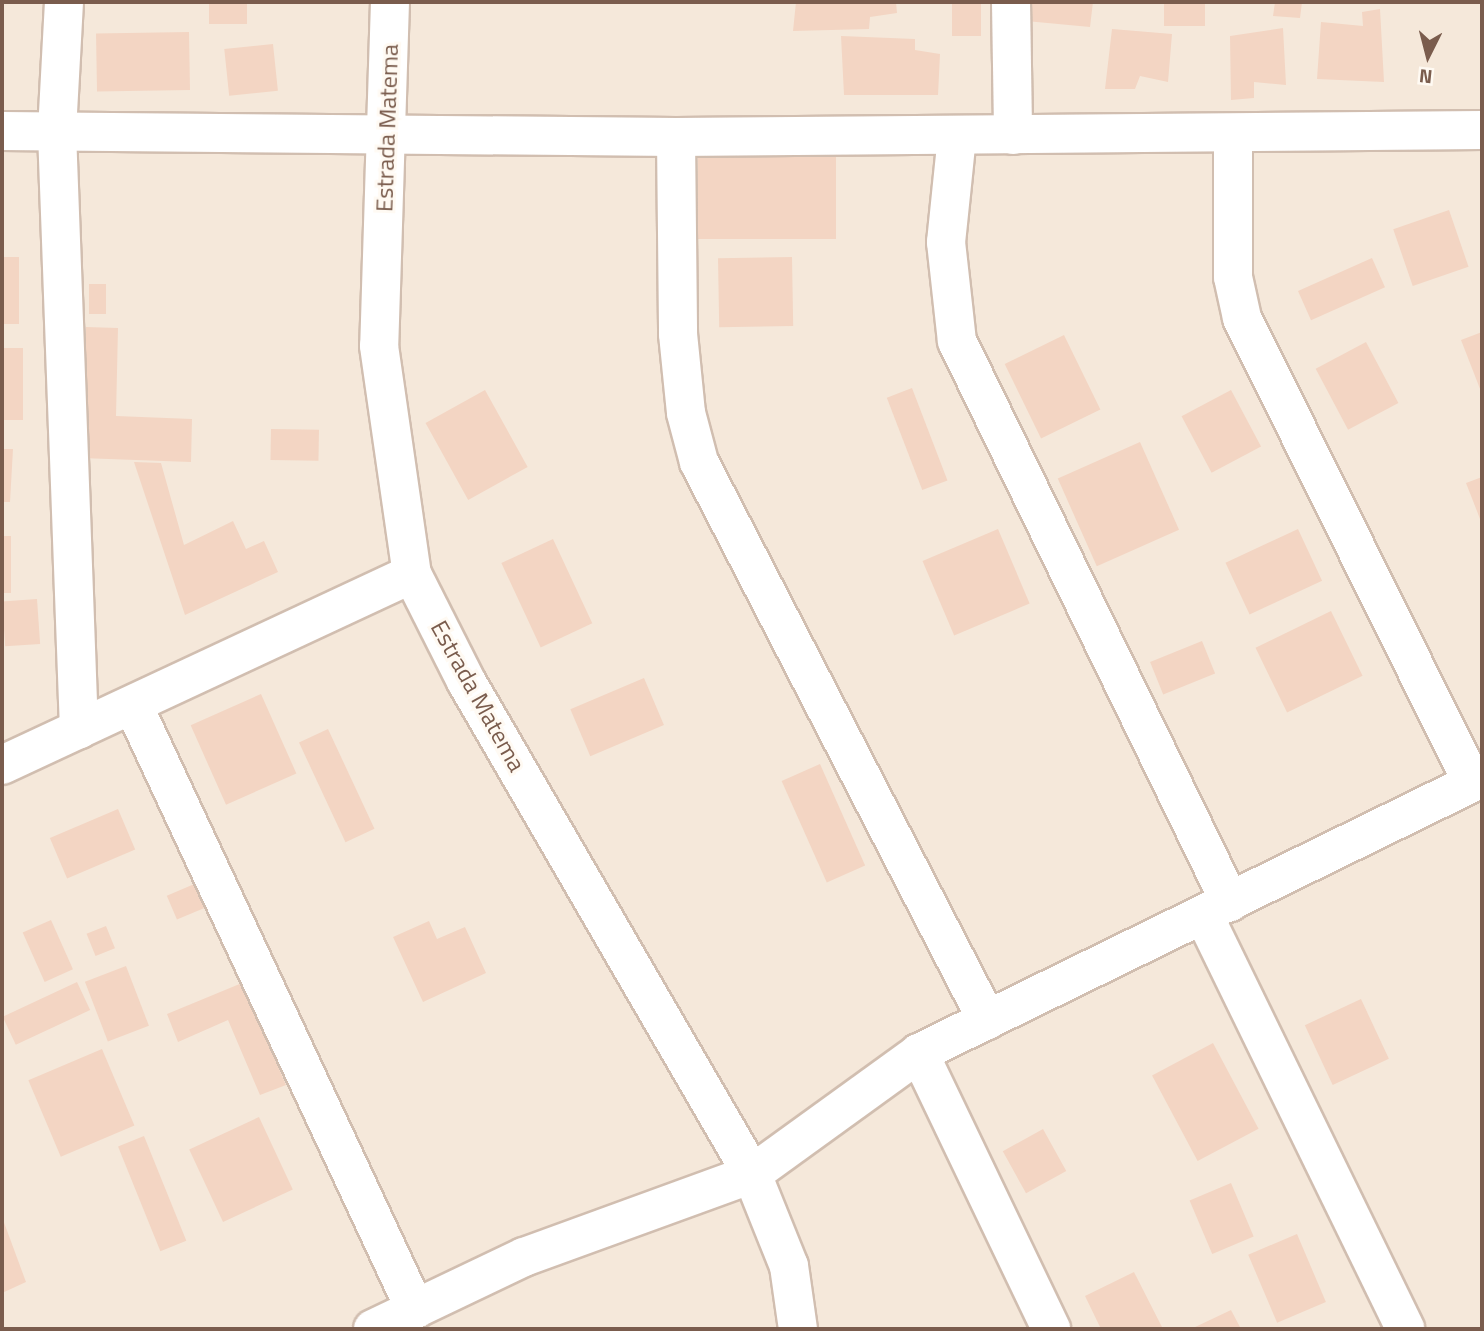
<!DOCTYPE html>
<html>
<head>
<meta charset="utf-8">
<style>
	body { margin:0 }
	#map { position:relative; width:1484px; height:1331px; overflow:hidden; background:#fdf6ec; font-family:"Titillium Web",sans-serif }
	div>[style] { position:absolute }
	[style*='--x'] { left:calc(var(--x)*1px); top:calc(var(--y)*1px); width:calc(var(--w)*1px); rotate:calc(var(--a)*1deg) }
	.residential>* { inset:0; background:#f5e8da; transform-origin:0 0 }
	.building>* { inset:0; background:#f3d5c3; transform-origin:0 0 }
	.roads { filter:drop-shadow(2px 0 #d1beb0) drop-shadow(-2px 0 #d1beb0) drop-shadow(0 2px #d1beb0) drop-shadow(0 -2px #d1beb0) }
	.minor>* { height:38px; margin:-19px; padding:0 19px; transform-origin:19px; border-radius:19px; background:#fff }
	span { translate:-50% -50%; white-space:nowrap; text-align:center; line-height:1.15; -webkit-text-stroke:6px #fffaf3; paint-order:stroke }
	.street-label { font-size:24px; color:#7a5c4d }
	.frame { position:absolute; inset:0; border:4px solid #7a5c4d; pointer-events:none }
	.north { position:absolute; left:1393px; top:21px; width:70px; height:70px; -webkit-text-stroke:5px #fffaf3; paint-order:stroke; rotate:186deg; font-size:19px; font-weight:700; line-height:28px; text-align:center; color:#7a5c4d }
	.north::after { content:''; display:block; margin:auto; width:24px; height:32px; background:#7a5c4d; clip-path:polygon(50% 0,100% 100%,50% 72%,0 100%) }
</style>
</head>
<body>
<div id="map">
	<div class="residential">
		<div style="left:2px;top:2px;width:1480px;height:1327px"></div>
	</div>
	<div class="building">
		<div style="left:209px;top:2px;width:38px;height:22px"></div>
		<div style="clip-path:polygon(796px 2px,896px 2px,897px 13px,870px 17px,869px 29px,793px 31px)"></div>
		<div style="left:952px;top:2px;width:29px;height:34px"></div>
		<div style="clip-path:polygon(1025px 2px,1093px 2px,1090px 27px,1026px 21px)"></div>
		<div style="left:1164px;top:2px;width:41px;height:24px"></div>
		<div style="clip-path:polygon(1275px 2px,1302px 2px,1300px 18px,1273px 16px)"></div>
		<div style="clip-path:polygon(1380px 9px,1384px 82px,1317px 79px,1321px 22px,1363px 26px,1362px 12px)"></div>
		<div style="clip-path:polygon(1283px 28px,1286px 85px,1254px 82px,1254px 98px,1231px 100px,1230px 36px)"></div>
		<div style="clip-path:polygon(1112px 29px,1172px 34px,1168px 82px,1140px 76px,1135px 89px,1105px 89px)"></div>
		<div style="left:189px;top:32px;width:58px;height:93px;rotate:89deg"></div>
		<div style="clip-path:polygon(841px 36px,915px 39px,915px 50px,940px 54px,938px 95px,844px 95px)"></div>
		<div style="left:273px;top:44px;width:47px;height:49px;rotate:84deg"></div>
		<div style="left:836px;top:152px;width:87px;height:138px;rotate:90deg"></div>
		<div style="left:1449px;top:210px;width:60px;height:59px;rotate:71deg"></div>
		<div style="left:2px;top:257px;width:17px;height:67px"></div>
		<div style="left:792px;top:257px;width:69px;height:74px;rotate:89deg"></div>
		<div style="left:1372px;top:258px;width:32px;height:81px;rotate:66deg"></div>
		<div style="left:89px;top:284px;width:17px;height:30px"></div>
		<div style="clip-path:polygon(86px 327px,118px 328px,116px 416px,192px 419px,191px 462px,81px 458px)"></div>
		<div style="clip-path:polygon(1482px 332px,1482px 394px,1461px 340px)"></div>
		<div style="left:1064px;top:335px;width:83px;height:66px;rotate:64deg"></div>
		<div style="left:1366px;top:342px;width:69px;height:57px;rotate:62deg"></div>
		<div style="left:2px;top:348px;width:21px;height:72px"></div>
		<div style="left:912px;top:388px;width:99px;height:27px;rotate:69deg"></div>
		<div style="left:485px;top:390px;width:88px;height:68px;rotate:61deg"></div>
		<div style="left:1231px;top:390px;width:64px;height:56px;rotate:62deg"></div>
		<div style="left:271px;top:429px;width:48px;height:31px;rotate:1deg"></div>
		<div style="left:1140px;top:442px;width:96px;height:90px;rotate:66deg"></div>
		<div style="clip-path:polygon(2px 449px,13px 449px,10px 502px,2px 502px)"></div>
		<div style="clip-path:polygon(134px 462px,161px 463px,184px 545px,233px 521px,246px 549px,264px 541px,278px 572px,185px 615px)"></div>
		<div style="clip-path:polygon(1482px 477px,1482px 524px,1466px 483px)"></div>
		<div style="left:998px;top:529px;width:81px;height:82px;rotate:67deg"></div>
		<div style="left:1298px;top:529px;width:57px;height:80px;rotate:65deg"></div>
		<div style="left:2px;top:536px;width:9px;height:57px"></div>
		<div style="left:553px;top:539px;width:93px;height:57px;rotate:65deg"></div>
		<div style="left:37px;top:599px;width:45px;height:35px;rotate:86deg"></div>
		<div style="left:1331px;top:611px;width:72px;height:84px;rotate:64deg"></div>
		<div style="left:1202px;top:641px;width:35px;height:56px;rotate:68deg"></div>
		<div style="left:644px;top:678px;width:51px;height:80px;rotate:67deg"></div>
		<div style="left:261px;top:694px;width:87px;height:77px;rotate:66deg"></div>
		<div style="left:328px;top:729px;width:110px;height:32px;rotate:65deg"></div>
		<div style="left:820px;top:764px;width:111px;height:42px;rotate:66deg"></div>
		<div style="left:118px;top:809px;width:44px;height:74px;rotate:67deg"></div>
		<div style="left:199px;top:882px;width:26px;height:35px;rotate:67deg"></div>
		<div style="left:51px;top:920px;width:54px;height:31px;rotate:66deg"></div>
		<div style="clip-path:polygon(429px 921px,437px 939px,465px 927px,486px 973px,423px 1002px,393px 937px)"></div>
		<div style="left:106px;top:926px;width:24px;height:21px;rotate:68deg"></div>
		<div style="left:126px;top:966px;width:64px;height:44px;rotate:69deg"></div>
		<div style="left:77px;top:982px;width:31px;height:82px;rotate:65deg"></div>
		<div style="clip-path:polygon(242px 983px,286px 1085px,260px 1095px,228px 1020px,178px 1042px,167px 1014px)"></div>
		<div style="left:1361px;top:999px;width:66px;height:62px;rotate:65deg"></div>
		<div style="left:1213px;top:1043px;width:97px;height:69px;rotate:62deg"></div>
		<div style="left:102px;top:1049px;width:83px;height:80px;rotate:67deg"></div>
		<div style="left:259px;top:1117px;width:80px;height:77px;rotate:65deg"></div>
		<div style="left:1043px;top:1129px;width:48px;height:46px;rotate:61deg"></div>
		<div style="left:144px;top:1136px;width:113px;height:28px;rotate:68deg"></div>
		<div style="left:1231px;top:1183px;width:58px;height:45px;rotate:67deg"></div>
		<div style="clip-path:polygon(2px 1217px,26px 1282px,2px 1293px)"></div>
		<div style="left:1297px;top:1234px;width:74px;height:53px;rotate:67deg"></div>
		<div style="clip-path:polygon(1134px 1272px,1163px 1329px,1101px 1329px,1085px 1296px)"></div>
		<div style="clip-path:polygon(1231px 1310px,1241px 1329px,1191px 1329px)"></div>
	</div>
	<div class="roads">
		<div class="minor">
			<div style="--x:64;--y:2;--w:130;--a:93.1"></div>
			<div style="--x:57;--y:132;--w:598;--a:87.89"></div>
			<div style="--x:390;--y:2;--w:344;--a:91.8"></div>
			<div style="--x:379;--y:346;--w:230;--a:81.8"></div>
			<div style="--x:412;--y:574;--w:120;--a:63.2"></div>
			<div style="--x:466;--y:681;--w:570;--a:59.88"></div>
			<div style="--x:752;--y:1174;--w:99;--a:68.1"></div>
			<div style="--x:789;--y:1266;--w:64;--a:81.9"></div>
			<div style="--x:1011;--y:2;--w:133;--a:89.1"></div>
			<div style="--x:2;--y:131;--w:674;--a:0.51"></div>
			<div style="--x:676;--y:137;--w:806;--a:-0.5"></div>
			<div style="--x:1233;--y:133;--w:144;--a:90"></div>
			<div style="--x:1233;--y:277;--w:42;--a:77.6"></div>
			<div style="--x:1242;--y:318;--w:518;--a:63.63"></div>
			<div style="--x:957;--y:136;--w:107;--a:95.9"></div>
			<div style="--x:946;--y:242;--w:100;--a:83.7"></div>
			<div style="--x:957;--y:341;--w:624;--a:64.05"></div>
			<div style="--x:676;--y:137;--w:197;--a:89.4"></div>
			<div style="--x:678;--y:334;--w:79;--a:84.2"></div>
			<div style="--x:686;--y:413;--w:51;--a:75.1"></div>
			<div style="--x:699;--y:462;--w:628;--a:62.7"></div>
			<div style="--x:133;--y:705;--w:667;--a:64.97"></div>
			<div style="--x:2;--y:765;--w:452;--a:-25"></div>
			<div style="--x:1204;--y:916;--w:459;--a:64"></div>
			<div style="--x:919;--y:1053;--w:306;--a:64.4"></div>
			<div style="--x:373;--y:1329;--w:167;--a:-25.5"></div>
			<div style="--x:524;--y:1257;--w:243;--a:-20"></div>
			<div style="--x:752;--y:1174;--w:206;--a:-35.9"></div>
			<div style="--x:919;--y:1053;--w:627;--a:-26.03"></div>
		</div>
	</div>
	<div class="street-label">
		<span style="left:387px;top:128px;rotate:-88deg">Estrada Matema</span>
		<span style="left:478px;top:696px;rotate:61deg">Estrada Matema</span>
	</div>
	<div class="frame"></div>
	<div class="north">N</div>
</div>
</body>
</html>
